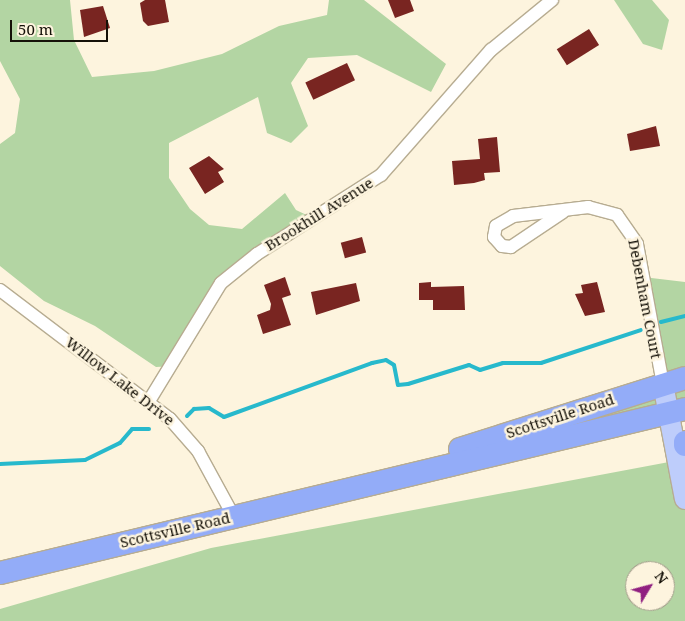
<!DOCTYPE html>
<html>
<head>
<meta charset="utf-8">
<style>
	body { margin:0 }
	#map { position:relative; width:685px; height:621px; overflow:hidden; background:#fdf4de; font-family:"Noto Serif",serif }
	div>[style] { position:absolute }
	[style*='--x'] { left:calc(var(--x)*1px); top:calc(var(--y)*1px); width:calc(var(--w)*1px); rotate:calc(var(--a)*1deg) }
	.green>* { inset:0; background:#b3d5a3 }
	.stream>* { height:4px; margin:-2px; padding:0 2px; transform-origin:2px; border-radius:2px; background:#27b9cc }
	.building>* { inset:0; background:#792521; transform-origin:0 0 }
	.roads { filter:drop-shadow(1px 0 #b7ac91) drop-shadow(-1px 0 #b7ac91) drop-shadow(0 1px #b7ac91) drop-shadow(0 -1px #b7ac91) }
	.street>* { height:12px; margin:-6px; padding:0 6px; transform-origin:6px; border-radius:6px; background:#fff }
	.primary>* { height:20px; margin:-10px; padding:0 10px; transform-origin:10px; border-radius:10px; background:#becdfb }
	.highway>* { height:22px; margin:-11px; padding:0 11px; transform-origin:11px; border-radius:11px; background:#93acf8 }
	span { translate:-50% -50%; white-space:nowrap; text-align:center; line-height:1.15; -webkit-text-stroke:5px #fdf4de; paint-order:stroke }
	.street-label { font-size:15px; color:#151108 }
	.north { position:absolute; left:625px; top:561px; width:50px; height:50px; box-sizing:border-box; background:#fdf4de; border:1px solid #a09988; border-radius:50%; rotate:53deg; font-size:14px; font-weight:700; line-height:20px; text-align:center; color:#151108 }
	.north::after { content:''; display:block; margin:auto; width:18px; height:22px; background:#902080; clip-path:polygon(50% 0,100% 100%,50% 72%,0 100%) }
	.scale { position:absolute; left:10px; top:20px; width:98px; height:22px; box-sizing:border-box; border:2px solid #151108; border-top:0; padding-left:6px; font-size:15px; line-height:18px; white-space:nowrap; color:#151108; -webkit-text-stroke:4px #fdf4de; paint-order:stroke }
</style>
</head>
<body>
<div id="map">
	<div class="green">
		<div style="clip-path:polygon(0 0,70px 0,74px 40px,92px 77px,154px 71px,222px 54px,279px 26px,327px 15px,329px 0,364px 0,446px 64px,431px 92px,357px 55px,308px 58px,291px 83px,308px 126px,291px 143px,267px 133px,258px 97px,169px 143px,169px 178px,190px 209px,209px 225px,242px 229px,285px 193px,296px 210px,315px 219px,237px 268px,173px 366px,156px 367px,95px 326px,44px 301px,0 266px,0 144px,15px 133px,20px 99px,0 61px)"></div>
		<div style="clip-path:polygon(614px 0,652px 0,669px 20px,662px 50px,643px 44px)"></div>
		<div style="clip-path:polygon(643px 277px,685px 282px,685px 409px,441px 456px,663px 384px)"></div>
		<div style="clip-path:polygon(evenodd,685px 459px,685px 621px,0 621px,0 609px,211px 548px,685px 459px,635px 571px,665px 571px,665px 601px,635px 601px,635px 571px)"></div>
	</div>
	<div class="stream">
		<div style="--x:661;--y:322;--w:25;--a:-14"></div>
		<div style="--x:187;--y:416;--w:10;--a:-45"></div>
		<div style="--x:194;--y:409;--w:15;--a:-4"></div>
		<div style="--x:209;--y:408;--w:17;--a:31"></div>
		<div style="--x:224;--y:417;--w:158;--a:-20"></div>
		<div style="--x:372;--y:363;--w:14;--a:-12"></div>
		<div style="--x:386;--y:360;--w:9;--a:32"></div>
		<div style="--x:394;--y:365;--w:20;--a:79"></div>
		<div style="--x:398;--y:385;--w:10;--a:-6"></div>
		<div style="--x:408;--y:384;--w:64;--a:-17.3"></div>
		<div style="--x:469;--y:365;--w:12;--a:24"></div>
		<div style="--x:480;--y:370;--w:24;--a:-17"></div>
		<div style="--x:503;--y:363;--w:38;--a:0"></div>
		<div style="--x:541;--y:363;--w:105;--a:-18.3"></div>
		<div style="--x:0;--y:464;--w:85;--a:-2.7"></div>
		<div style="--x:85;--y:460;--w:39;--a:-26"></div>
		<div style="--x:120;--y:443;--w:18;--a:-49"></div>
		<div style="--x:132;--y:429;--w:17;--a:0"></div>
	</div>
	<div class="building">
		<div style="clip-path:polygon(145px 0,165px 0,169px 22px,148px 26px,143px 21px,140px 3px)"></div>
		<div style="clip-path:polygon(388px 0,410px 0,414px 11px,395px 18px)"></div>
		<div style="clip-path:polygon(103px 6px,110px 28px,84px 37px,80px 10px)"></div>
		<div style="left:589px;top:29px;width:19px;height:38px;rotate:58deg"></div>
		<div style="left:347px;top:63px;width:19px;height:46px;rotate:65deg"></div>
		<div style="clip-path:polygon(656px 126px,660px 146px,630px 151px,627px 134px)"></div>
		<div style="clip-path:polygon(497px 137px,500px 172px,484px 173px,485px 180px,474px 183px,454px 185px,452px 161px,480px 159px,478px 139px)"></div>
		<div style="clip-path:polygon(209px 156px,224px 169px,218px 172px,224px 182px,205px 194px,189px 168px)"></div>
		<div style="left:362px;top:237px;width:16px;height:22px;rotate:75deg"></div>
		<div style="clip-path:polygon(285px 277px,291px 295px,282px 298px,291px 325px,263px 334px,257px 315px,270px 310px,271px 304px,264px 285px)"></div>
		<div style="clip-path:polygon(431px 282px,431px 287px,464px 286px,465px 310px,433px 310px,433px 300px,419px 300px,419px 283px)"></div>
		<div style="clip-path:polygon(597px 282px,605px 312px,585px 316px,575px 294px,583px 293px,581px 285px)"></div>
		<div style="clip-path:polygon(356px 283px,360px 301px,316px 315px,311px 292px)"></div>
	</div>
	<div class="roads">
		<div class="street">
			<div style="--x:563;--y:212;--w:63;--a:146.1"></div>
			<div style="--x:511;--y:247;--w:9;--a:-174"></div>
			<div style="--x:502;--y:246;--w:12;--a:-132"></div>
			<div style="--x:494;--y:237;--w:11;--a:-80"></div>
			<div style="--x:496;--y:226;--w:20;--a:-30"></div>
			<div style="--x:513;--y:216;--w:76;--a:-6.8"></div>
			<div style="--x:588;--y:207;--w:30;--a:15"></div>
			<div style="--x:617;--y:215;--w:35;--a:55"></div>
			<div style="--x:637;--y:244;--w:142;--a:79.5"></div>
			<div style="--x:0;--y:290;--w:213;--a:37.2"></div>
			<div style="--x:170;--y:419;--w:43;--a:48.8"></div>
			<div style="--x:198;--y:451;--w:75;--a:61.4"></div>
			<div style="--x:149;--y:401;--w:138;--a:-58.6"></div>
			<div style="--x:221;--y:283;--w:46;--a:-38.9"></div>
			<div style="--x:257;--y:254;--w:147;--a:-32.5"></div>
			<div style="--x:381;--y:175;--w:167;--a:-48.7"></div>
			<div style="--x:491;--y:50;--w:79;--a:-39.3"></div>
		</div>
		<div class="primary">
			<div style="--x:663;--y:384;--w:117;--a:79.2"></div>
		</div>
		<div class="highway">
			<div style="--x:685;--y:442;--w:3;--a:90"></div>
			<div style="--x:460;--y:449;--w:236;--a:-17.5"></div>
			<div style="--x:0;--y:573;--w:704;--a:-13.46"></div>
		</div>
	</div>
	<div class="street-label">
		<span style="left:319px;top:214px;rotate:-32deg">Brookhill Avenue</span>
		<span style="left:645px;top:299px;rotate:79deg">Debenham Court</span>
		<span style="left:120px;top:381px;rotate:38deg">Willow Lake Drive</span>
		<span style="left:560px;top:416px;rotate:-18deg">Scottsville Road</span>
		<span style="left:175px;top:530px;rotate:-13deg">Scottsville Road</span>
	</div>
	<div class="north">N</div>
	<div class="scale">50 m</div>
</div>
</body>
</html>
